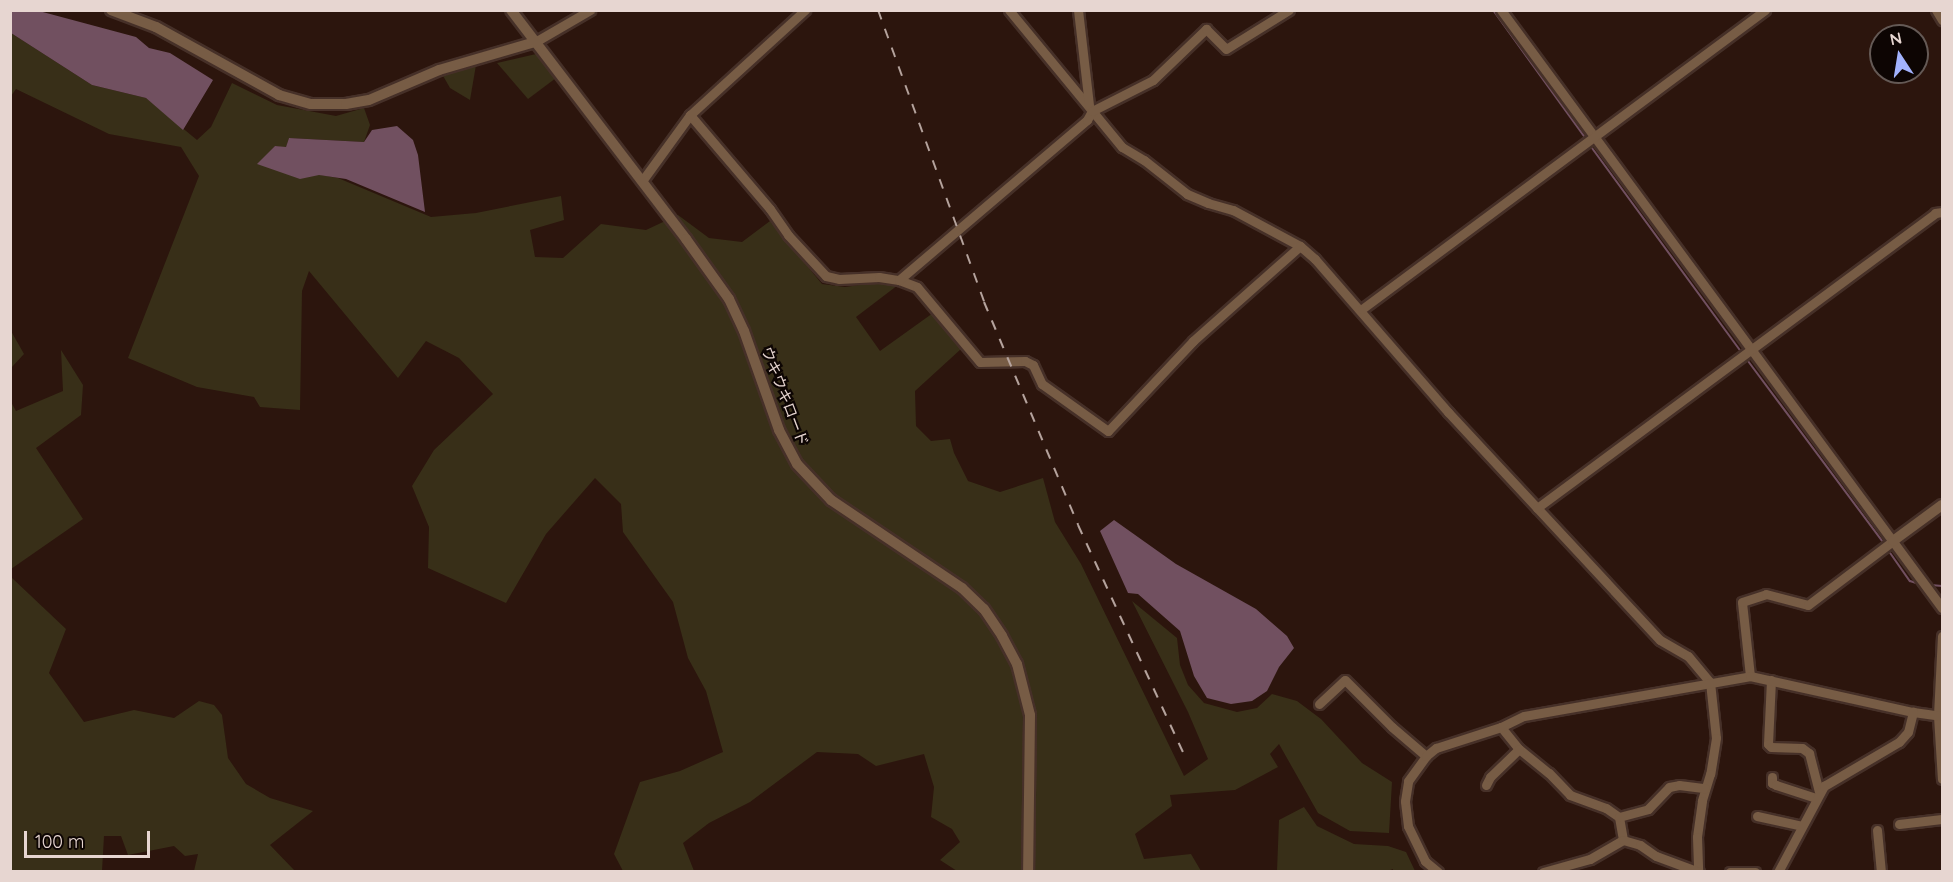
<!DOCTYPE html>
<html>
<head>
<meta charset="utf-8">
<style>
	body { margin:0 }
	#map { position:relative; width:1953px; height:882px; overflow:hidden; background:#2c150d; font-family:Quicksand,"Noto Sans JP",sans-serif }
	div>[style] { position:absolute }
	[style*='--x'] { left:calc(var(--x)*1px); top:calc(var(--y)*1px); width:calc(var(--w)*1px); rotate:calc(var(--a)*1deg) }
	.green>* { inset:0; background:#382f18 }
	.water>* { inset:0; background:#715060 }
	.stream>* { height:2px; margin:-1px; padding:0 1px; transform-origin:1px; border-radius:1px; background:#715060 }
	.roads { filter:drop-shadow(2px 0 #463028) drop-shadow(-2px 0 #463028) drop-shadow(0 2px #463028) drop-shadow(0 -2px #463028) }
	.minor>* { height:9px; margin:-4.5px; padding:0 4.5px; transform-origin:4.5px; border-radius:4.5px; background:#775c45 }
	.tertiary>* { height:10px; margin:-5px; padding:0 5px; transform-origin:5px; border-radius:5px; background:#775c45 }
	.rail>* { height:2px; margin-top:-1px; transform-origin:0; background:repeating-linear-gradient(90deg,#b5a39d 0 10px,transparent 0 20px) }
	span { translate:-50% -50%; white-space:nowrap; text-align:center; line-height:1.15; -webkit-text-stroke:4.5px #0d0503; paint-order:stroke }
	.street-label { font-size:15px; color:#e7d6d1 }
	.frame { position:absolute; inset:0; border:12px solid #e7d6d1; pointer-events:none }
	.north { position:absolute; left:1869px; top:24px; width:60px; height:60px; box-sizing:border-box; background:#0d0503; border:2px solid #645955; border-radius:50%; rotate:348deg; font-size:16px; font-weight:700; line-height:24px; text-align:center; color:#e7d6d1 }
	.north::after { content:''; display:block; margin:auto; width:21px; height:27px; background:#a2b2fd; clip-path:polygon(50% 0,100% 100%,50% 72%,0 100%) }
	.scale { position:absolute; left:24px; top:831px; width:126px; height:27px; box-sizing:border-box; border:3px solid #e7d6d1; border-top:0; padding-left:8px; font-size:18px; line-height:21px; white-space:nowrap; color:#e7d6d1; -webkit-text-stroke:4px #0d0503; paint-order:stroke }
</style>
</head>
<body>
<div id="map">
	<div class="green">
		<div style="clip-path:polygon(11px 33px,92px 85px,146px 98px,197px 140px,211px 127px,232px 83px,277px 105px,336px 116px,364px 108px,370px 125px,364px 142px,289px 138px,286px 148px,275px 146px,258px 164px,338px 178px,431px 217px,476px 213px,561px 196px,564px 220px,530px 230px,535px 257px,563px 258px,601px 224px,646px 230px,678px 215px,709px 238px,742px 242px,770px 221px,822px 284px,845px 287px,873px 283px,898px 285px,856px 317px,880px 351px,933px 313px,961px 349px,915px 391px,916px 426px,931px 441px,950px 439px,954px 453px,968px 481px,1000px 492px,1043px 478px,1055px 522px,1081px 564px,1184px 776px,1208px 759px,1188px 712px,1132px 601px,1177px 638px,1180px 665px,1188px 685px,1204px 703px,1237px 712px,1257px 708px,1272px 694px,1297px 701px,1321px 719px,1362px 763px,1392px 782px,1389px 833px,1350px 831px,1318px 813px,1279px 744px,1270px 754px,1278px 767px,1235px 790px,1170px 795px,1172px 806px,1135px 834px,1144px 859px,1191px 854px,1201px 871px,957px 871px,940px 860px,960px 842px,952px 829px,931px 817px,934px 787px,924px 754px,876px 766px,858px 754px,817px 752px,750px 802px,709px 823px,683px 843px,694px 871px,623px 871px,614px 854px,640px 782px,680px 771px,723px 752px,706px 691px,688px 658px,673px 602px,623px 532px,621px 504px,595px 478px,546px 534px,506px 603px,428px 568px,429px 527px,412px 486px,434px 450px,493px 394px,459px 358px,426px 341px,398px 378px,309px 271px,302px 291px,300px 410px,260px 407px,254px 397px,197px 387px,128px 358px,199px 176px,181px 147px,109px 134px,16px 89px,11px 96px)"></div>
		<div style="clip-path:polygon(536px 54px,556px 78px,528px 99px,497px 63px)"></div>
		<div style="clip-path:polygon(476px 65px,470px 100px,450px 88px,442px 74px)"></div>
		<div style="clip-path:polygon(11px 331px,24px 354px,11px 368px,10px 368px)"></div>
		<div style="clip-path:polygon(61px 350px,83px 385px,81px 415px,36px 448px,83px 519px,11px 569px,11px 402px,16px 411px,63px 391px)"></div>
		<div style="clip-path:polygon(11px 577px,66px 629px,49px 673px,84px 722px,134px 710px,174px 718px,199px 701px,214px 705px,222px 715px,228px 758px,246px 784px,270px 798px,313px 811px,270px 845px,295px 871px,194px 871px,198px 854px,185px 856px,174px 846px,128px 855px,121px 836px,104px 836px,102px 871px,11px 871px)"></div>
		<div style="clip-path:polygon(1304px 807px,1317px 826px,1354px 844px,1388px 846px,1406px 852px,1415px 871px,1393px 871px,1393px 869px,1385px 872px,1277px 871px,1279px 820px)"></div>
	</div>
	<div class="water">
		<div style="clip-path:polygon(10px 11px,39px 11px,136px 37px,149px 48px,170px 53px,213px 80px,183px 130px,146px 98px,92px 85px,11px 33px)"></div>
		<div style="clip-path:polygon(397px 126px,413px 140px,418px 155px,425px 212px,346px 179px,319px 175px,300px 179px,257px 164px,275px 146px,286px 147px,289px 138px,364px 142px,372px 130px)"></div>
		<div style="clip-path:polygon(1114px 520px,1176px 564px,1256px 609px,1287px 636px,1294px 648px,1279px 667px,1267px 691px,1252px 701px,1231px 704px,1207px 698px,1194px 676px,1180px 631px,1138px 594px,1128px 593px,1100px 531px)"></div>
	</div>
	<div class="stream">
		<div style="--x:1493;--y:10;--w:159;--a:54.2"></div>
		<div style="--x:1589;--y:144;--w:259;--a:53.8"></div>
		<div style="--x:1745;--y:357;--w:234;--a:53.3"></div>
		<div style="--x:1888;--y:550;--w:38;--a:55"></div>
		<div style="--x:1910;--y:581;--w:13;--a:18"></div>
		<div style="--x:1931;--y:585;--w:11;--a:5"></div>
	</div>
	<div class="roads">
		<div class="minor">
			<div style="--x:1009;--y:10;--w:178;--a:50.5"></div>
			<div style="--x:1122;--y:147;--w:26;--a:31"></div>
			<div style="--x:1144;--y:160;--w:55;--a:38.3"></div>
			<div style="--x:1187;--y:194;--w:23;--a:23"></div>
			<div style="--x:1208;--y:203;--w:26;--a:16"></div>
			<div style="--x:1233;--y:210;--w:76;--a:28.2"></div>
			<div style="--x:1300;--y:246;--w:20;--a:41"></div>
			<div style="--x:1315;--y:259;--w:203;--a:49"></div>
			<div style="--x:1448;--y:412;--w:311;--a:47.1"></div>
			<div style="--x:1660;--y:640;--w:32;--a:30"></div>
			<div style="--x:1688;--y:656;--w:34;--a:50"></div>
			<div style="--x:1710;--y:682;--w:56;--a:83.9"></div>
			<div style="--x:1716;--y:738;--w:36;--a:99"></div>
			<div style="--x:1710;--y:774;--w:28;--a:107"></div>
			<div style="--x:1702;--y:801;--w:36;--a:98"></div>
			<div style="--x:1697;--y:837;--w:35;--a:88"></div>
			<div style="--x:1078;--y:10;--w:96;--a:83.4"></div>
			<div style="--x:1501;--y:10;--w:743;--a:53.59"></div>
			<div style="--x:1936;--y:10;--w:12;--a:59"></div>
			<div style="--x:535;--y:42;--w:64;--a:-30.2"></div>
			<div style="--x:690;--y:115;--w:123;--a:49.6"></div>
			<div style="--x:770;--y:209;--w:32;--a:55"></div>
			<div style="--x:788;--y:235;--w:56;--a:47.2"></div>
			<div style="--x:826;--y:276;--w:13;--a:13"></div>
			<div style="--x:839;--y:279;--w:40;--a:-2.9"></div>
			<div style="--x:879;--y:277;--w:20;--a:9"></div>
			<div style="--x:899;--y:280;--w:19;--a:21"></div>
			<div style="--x:917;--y:287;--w:98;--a:50"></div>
			<div style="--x:980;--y:362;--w:45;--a:-1.3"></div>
			<div style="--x:1025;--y:361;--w:9;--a:27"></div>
			<div style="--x:1033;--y:365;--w:21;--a:65"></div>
			<div style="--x:1042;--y:384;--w:81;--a:35.5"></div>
			<div style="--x:1108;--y:431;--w:124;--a:-46.6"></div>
			<div style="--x:1193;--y:341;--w:143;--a:-41.6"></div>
			<div style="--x:642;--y:181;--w:82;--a:-54"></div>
			<div style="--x:690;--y:115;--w:156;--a:-42.4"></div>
			<div style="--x:899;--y:280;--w:247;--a:-40.4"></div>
			<div style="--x:1087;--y:120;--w:10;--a:-61"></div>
			<div style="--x:1092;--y:111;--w:68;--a:-26.9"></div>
			<div style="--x:1153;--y:80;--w:74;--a:-43.9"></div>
			<div style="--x:1206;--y:29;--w:28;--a:45"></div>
			<div style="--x:1226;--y:49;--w:74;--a:-31.8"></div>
			<div style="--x:1362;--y:309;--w:502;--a:-36.57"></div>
			<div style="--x:1537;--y:508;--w:495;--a:-36.5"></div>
			<div style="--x:1935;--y:213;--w:7;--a:-8"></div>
			<div style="--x:1942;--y:636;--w:80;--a:92.9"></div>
			<div style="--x:1938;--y:716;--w:63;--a:86.4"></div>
			<div style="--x:1750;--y:676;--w:74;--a:-96.2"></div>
			<div style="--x:1742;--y:602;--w:25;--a:-18"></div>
			<div style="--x:1766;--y:594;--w:43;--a:14.7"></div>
			<div style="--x:1808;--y:605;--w:106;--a:-37"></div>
			<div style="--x:1771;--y:680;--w:64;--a:92.7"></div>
			<div style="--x:1768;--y:744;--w:4;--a:45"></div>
			<div style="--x:1771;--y:747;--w:31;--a:2"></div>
			<div style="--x:1802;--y:748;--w:9;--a:36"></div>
			<div style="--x:1809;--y:753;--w:40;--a:75.6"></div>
			<div style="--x:1319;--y:704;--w:35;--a:-43"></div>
			<div style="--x:1345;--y:680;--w:66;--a:45"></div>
			<div style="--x:1392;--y:727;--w:45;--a:40.5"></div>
			<div style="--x:1501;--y:727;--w:28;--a:51"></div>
			<div style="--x:1519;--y:749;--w:38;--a:39"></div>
			<div style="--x:1549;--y:773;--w:30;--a:46"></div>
			<div style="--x:1570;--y:795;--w:38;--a:20"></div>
			<div style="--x:1606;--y:808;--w:16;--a:35"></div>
			<div style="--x:1619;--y:817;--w:23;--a:80"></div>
			<div style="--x:1772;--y:777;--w:6;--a:90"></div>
			<div style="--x:1772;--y:783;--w:4;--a:27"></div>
			<div style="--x:1776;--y:785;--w:42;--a:18"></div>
			<div style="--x:1486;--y:785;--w:9;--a:-63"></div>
			<div style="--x:1490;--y:777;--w:40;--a:-44"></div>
			<div style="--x:1757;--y:816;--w:46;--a:12.5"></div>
			<div style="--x:1619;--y:817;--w:30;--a:-15"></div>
			<div style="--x:1648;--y:809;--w:30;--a:-46"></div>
			<div style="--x:1669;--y:787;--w:10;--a:-11"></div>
			<div style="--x:1679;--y:785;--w:26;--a:7"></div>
			<div style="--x:1899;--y:824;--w:43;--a:-6.6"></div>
			<div style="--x:1877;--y:830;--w:42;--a:84.6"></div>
			<div style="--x:1438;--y:872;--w:17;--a:-140"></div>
			<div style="--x:1425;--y:861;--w:39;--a:-116"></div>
			<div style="--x:1408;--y:826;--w:25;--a:-97"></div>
			<div style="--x:1405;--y:801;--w:20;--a:-81"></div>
			<div style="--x:1408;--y:781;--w:31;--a:-54"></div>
			<div style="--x:1426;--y:756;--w:13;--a:-39"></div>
			<div style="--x:1436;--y:748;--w:68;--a:-17.9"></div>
			<div style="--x:1501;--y:727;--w:25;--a:-26"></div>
			<div style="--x:1524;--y:716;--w:230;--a:-10"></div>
			<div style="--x:1750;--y:676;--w:167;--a:12.5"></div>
			<div style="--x:1913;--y:712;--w:29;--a:8"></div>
			<div style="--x:1543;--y:872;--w:49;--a:-15.5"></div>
			<div style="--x:1590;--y:859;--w:38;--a:-30"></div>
			<div style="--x:1623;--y:840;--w:18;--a:16"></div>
			<div style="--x:1640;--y:845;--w:19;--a:35"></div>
			<div style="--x:1656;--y:856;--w:46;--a:20.4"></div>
			<div style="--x:1730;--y:872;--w:25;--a:0"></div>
			<div style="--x:1778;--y:872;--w:98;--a:-61.9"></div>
			<div style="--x:1824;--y:786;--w:87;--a:-30.4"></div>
			<div style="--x:1899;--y:742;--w:13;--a:-48"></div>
			<div style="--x:1908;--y:732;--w:21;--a:-76"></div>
		</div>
		<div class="tertiary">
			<div style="--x:111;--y:10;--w:48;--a:20.7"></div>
			<div style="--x:156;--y:27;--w:141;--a:28.9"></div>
			<div style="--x:279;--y:95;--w:33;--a:16"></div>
			<div style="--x:311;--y:104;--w:35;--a:0"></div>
			<div style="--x:346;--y:104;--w:23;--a:-10"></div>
			<div style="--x:369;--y:100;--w:76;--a:-23.2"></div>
			<div style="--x:439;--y:70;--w:100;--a:-16.3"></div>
			<div style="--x:511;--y:10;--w:288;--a:52.6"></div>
			<div style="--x:686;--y:239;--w:74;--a:54.4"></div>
			<div style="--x:729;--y:299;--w:35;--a:65"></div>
			<div style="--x:744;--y:331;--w:105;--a:70.5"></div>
			<div style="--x:779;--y:430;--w:38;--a:62"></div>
			<div style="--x:797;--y:464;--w:50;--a:46.6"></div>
			<div style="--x:831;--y:500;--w:158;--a:33.9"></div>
			<div style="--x:962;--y:588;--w:30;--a:44"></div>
			<div style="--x:984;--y:609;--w:32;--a:56"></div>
			<div style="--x:1002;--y:636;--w:32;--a:62"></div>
			<div style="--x:1017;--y:664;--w:53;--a:75.7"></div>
			<div style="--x:1030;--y:715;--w:157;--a:90.7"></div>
			<div style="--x:1893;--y:541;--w:61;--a:-36.3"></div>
		</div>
	</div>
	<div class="rail">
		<div style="--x:878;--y:10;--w:311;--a:70"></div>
		<div style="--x:984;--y:302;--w:242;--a:67.1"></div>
		<div style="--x:1078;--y:525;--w:260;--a:65.2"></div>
	</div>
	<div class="street-label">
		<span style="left:785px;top:396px;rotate:69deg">ウキウキロード</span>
	</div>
	<div class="frame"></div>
	<div class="north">N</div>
	<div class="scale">100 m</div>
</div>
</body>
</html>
